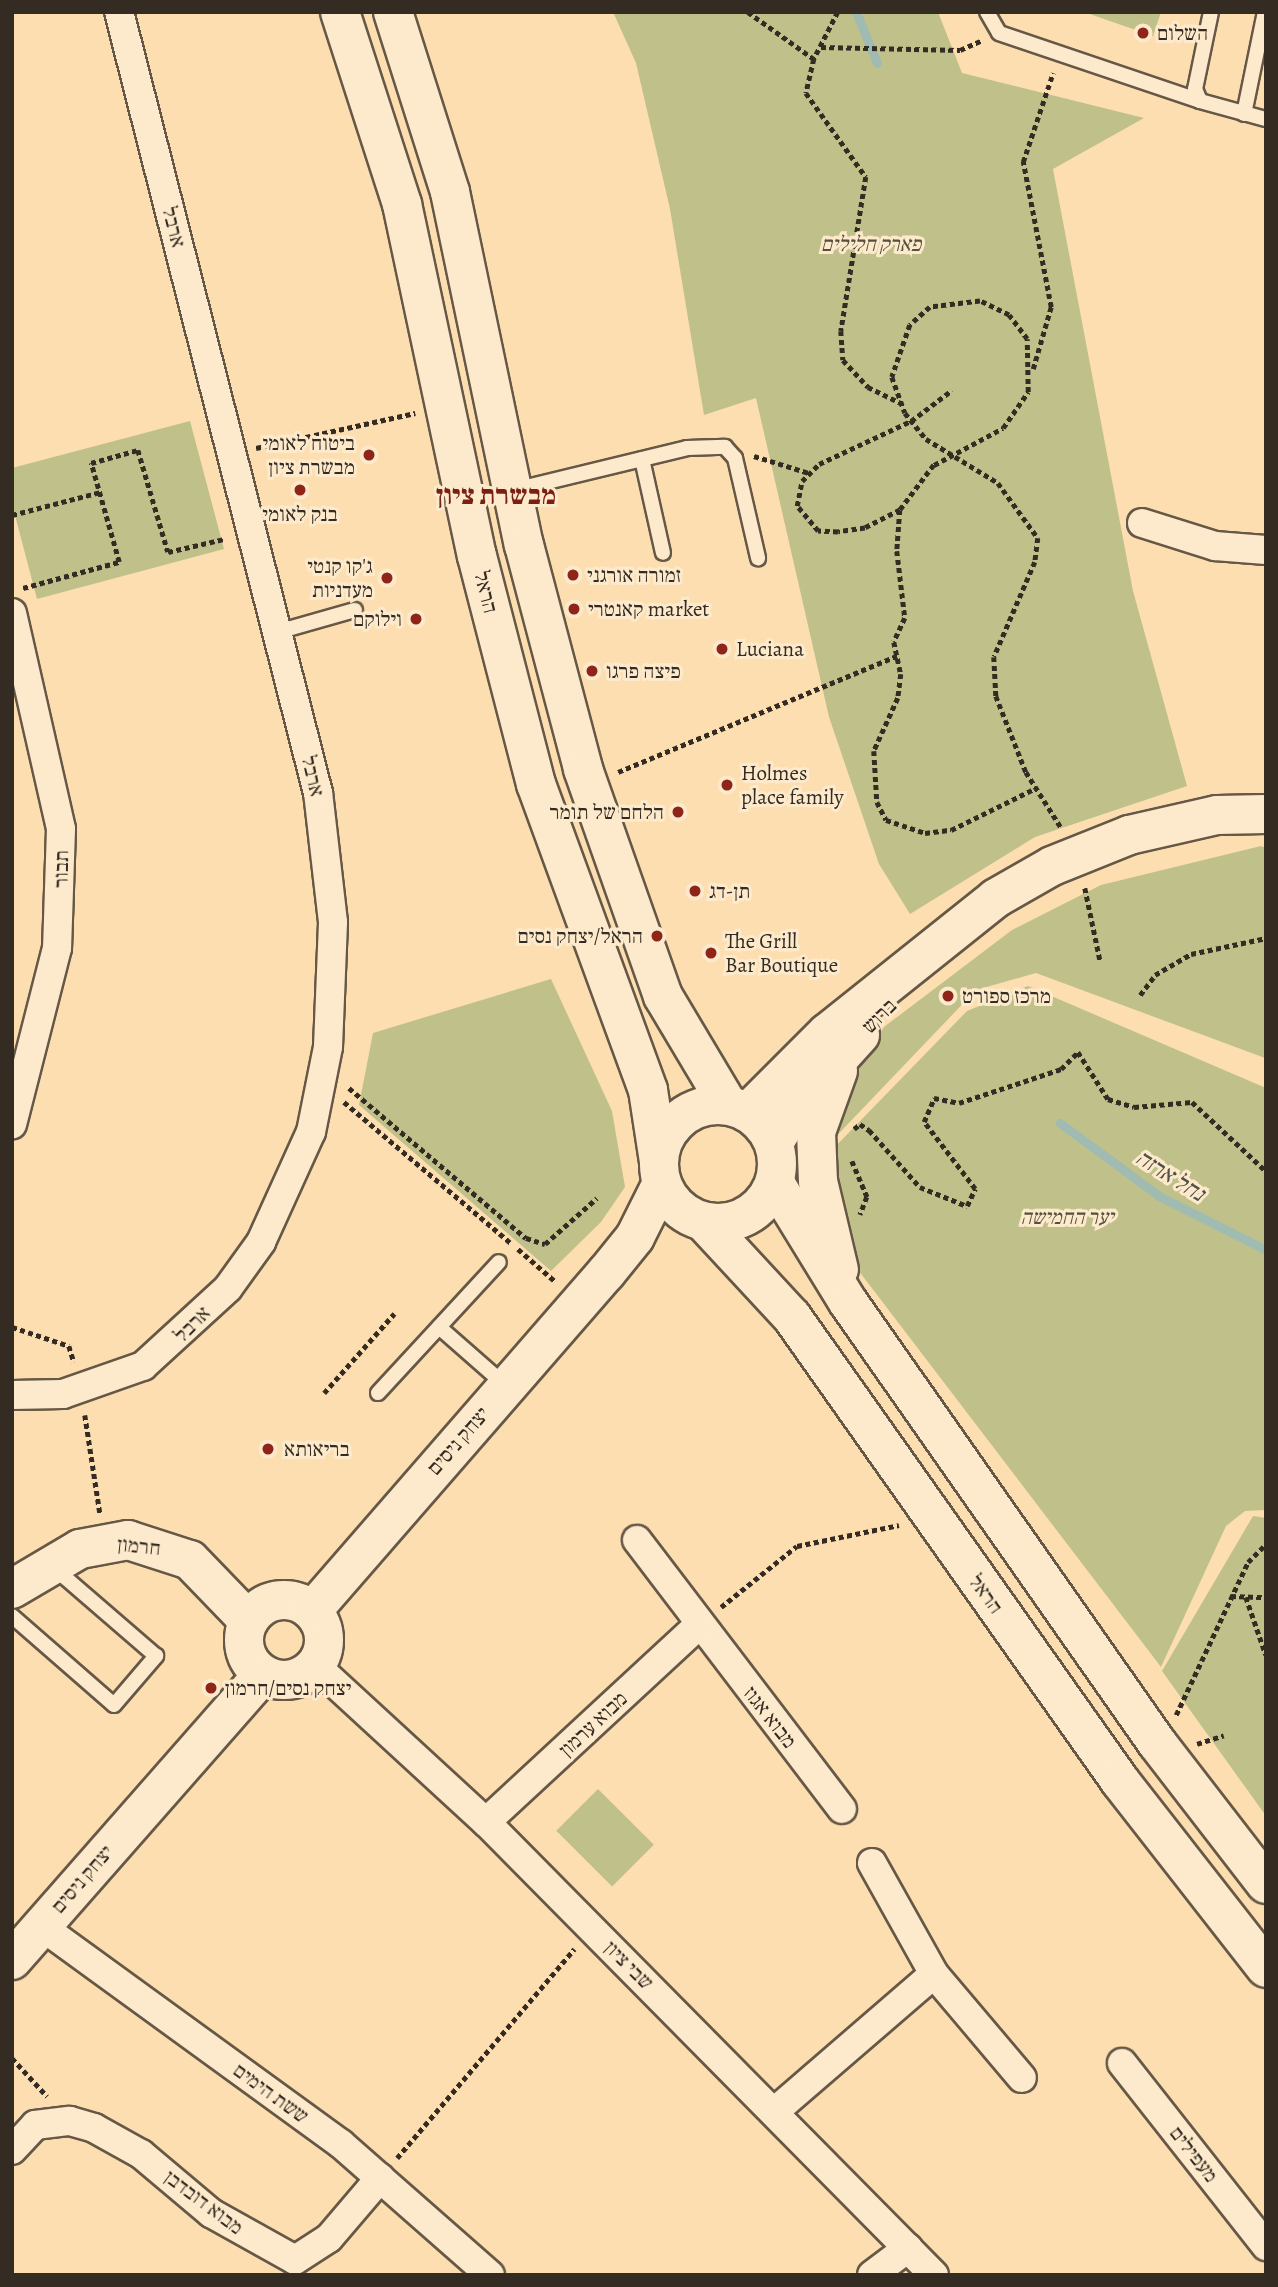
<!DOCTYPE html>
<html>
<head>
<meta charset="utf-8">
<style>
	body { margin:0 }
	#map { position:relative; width:1278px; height:2287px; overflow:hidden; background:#fcdeb0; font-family:Alegreya,"Frank Ruhl Libre",serif }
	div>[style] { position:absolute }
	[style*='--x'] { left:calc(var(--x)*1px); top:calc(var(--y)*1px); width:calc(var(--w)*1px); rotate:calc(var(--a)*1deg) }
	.green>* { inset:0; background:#c0c18a; transform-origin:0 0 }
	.stream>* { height:9px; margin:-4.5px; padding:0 4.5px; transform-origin:4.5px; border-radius:4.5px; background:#a0bbb1 }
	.path>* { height:4.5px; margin-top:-2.25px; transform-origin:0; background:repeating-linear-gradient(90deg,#342c22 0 5px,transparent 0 8.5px) }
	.roads { filter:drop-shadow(2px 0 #665846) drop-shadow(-2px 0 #665846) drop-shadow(0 2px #665846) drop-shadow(0 -2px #665846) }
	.lane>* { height:14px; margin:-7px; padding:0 7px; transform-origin:7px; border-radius:7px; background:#fdeacc }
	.street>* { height:28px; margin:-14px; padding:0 14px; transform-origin:14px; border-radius:14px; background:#fdeacc }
	.secondary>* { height:38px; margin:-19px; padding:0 19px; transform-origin:19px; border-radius:19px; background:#fdeacc }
	.secondary>.ring { margin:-19px; padding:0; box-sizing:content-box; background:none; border:38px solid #fdeacc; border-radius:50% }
	.path-bridge>* { height:4.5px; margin-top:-2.25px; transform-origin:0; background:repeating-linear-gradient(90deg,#342c22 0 5px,transparent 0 8.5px) }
	.dots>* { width:19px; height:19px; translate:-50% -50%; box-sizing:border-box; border:4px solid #fdeacc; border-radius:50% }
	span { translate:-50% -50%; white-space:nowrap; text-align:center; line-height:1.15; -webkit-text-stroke:6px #fdeacc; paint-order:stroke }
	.poi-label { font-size:21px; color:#342c22 }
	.left { translate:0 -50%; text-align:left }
	.right { translate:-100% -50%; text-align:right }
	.street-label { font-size:21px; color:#342c22 }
	.park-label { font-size:21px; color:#57513c; font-style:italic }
	.water-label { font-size:23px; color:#4f5046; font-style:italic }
	.district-label { font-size:28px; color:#7a1f14; font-weight:700 }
	.frame { position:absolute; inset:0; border:14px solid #342c22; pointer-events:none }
</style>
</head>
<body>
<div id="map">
	<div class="green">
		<div style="clip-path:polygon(613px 12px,938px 12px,962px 73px,1144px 118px,1053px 169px,1133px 591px,1187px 786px,1035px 837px,910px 914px,879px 864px,829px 717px,756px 398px,704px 415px,670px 209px,636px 63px)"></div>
		<div style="clip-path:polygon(1084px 12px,1161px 12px,1153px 36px)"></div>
		<div style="clip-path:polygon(190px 421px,224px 549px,37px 599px,12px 504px,12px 468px)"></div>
		<div style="clip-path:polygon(1261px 846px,1266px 848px,1265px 1058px,1036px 973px,976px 990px,824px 1149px,850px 1079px,884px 1027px,1012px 930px,1101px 885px)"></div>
		<div style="clip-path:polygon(551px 979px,612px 1111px,625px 1187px,601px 1222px,551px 1271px,359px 1105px,373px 1033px)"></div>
		<div style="clip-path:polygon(1028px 986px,1266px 1088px,1266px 1510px,1245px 1511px,1226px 1526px,1161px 1667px,855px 1266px,829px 1153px,967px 1011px)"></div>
		<div style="clip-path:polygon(1253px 1516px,1266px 1518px,1266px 1816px,1162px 1671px)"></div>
		<div style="left:598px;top:1789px;width:79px;height:59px;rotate:45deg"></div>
	</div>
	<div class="stream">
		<div style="--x:856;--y:12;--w:55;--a:67.6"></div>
		<div style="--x:1060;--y:1123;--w:123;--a:36.4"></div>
		<div style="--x:1159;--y:1196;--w:120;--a:26.8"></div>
	</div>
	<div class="path">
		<div style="--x:748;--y:12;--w:81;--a:35.5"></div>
		<div style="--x:838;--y:12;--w:53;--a:117.1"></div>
		<div style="--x:814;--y:59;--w:35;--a:103"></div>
		<div style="--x:806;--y:93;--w:103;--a:54.5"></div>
		<div style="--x:866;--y:177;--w:156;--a:99.2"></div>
		<div style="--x:841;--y:331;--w:29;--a:86"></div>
		<div style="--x:843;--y:360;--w:37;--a:47"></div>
		<div style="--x:868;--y:387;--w:37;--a:26"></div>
		<div style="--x:821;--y:47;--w:139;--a:1.2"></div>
		<div style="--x:960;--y:50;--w:24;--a:-24"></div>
		<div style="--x:1033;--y:369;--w:65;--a:-73.8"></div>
		<div style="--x:1051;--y:307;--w:148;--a:-100.9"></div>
		<div style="--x:1023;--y:162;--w:94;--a:-71.4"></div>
		<div style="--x:1003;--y:428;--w:44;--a:-55.2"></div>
		<div style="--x:1028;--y:392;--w:53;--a:-91.1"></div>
		<div style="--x:1027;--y:339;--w:30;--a:-127"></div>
		<div style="--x:1009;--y:315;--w:32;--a:-154"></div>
		<div style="--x:980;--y:301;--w:50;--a:173.2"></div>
		<div style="--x:930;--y:307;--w:27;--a:138"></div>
		<div style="--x:910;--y:325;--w:55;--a:109.1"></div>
		<div style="--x:892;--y:377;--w:38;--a:70"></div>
		<div style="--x:905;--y:413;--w:33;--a:51"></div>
		<div style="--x:926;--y:439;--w:84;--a:31.4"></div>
		<div style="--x:998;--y:483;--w:68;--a:54"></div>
		<div style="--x:1038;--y:538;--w:24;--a:97"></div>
		<div style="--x:1035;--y:562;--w:103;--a:113.3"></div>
		<div style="--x:994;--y:657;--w:39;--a:87"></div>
		<div style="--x:996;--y:696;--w:82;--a:68.5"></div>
		<div style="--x:1026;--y:772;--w:67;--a:57.7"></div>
		<div style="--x:256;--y:448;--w:163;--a:-12.4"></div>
		<div style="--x:754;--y:456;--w:58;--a:17.2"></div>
		<div style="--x:934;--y:465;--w:56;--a:127.1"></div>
		<div style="--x:900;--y:510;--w:41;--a:94.2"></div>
		<div style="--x:897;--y:551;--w:67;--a:83.2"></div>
		<div style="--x:905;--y:618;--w:26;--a:115"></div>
		<div style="--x:894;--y:642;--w:33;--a:78"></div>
		<div style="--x:901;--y:674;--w:24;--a:97"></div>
		<div style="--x:898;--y:698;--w:58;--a:114.4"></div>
		<div style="--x:874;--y:751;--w:51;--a:86.6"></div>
		<div style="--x:877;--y:802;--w:20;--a:63"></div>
		<div style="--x:886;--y:820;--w:41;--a:18.4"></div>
		<div style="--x:925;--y:833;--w:26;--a:-7"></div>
		<div style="--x:951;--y:830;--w:95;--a:-26.3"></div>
		<div style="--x:900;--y:510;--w:39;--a:153"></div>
		<div style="--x:865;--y:528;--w:27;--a:172"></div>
		<div style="--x:838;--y:532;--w:20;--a:-177"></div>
		<div style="--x:818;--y:531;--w:33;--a:-130"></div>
		<div style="--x:797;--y:506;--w:25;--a:-79"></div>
		<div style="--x:802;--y:481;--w:24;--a:-45"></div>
		<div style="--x:819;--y:464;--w:102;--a:-25.1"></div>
		<div style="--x:911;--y:421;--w:51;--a:-37.1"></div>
		<div style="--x:12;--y:515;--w:91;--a:-14.6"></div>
		<div style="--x:23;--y:588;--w:99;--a:-15.2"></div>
		<div style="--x:119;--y:562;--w:103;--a:-105.8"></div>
		<div style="--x:91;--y:463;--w:49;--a:-15.5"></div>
		<div style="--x:138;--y:450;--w:106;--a:73.6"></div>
		<div style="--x:168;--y:552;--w:57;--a:-13.1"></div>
		<div style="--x:618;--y:772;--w:302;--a:-22.6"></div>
		<div style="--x:1085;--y:888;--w:74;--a:78.2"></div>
		<div style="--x:1140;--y:995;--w:25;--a:-53"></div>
		<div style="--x:1155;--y:975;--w:42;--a:-30.3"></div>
		<div style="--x:1191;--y:954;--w:77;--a:-12"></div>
		<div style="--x:349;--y:1088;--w:232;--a:40.3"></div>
		<div style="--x:526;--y:1238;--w:20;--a:18"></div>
		<div style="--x:545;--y:1244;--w:69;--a:-41.5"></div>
		<div style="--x:344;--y:1102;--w:219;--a:40.2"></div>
		<div style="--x:854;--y:1129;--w:8;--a:-40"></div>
		<div style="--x:860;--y:1124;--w:11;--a:34"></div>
		<div style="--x:869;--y:1130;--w:76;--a:48.2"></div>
		<div style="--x:920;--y:1187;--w:51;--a:22"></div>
		<div style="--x:967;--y:1206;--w:19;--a:-65"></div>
		<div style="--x:975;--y:1189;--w:84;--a:-127.3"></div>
		<div style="--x:924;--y:1122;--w:26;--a:-67"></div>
		<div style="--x:934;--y:1098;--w:25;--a:11"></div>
		<div style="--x:959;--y:1103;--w:108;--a:-18.4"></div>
		<div style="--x:1061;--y:1069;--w:24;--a:-45"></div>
		<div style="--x:1078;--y:1052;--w:56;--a:57.4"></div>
		<div style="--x:1108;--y:1099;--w:27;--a:17"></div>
		<div style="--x:1134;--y:1107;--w:58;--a:-4.9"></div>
		<div style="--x:1192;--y:1102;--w:101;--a:43"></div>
		<div style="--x:852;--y:1161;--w:39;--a:67"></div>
		<div style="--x:867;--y:1197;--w:19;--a:111"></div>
		<div style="--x:518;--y:1249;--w:50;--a:41"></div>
		<div style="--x:12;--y:1327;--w:60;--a:18.4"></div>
		<div style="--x:69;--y:1346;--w:17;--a:73"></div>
		<div style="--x:324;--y:1393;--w:106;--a:-48.5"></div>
		<div style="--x:85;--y:1415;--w:99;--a:81.3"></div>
		<div style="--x:1231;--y:1596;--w:35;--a:2"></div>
		<div style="--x:1246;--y:1597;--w:61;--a:71"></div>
		<div style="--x:721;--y:1607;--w:97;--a:-38.8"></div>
		<div style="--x:797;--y:1546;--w:104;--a:-11.6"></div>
		<div style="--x:1176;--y:1715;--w:169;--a:-64.8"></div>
		<div style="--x:1248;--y:1562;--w:25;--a:-45"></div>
		<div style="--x:1197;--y:1744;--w:28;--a:-18"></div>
		<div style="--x:12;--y:2058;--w:52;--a:47.4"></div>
		<div style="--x:397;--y:2158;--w:274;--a:-49.7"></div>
	</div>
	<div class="roads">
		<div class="lane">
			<div style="--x:987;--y:12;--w:24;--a:60"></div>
			<div style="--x:999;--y:33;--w:212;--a:18.7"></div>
			<div style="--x:1211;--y:12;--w:79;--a:101.7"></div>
			<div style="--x:1195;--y:89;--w:13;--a:67"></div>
			<div style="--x:1200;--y:101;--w:68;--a:15.3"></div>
			<div style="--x:1244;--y:114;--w:104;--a:-78.4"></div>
			<div style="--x:642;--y:459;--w:96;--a:77.4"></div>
			<div style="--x:514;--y:490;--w:178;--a:-13.6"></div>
			<div style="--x:687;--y:448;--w:38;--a:-2"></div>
			<div style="--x:725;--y:447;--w:15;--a:48"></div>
			<div style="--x:735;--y:458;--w:103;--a:77"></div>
			<div style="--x:277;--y:632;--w:81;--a:-15.8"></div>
			<div style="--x:439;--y:1327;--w:88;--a:41.3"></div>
			<div style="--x:378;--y:1393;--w:178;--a:-47.3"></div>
			<div style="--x:12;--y:1616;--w:135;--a:41.1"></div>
			<div style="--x:114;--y:1705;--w:65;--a:-49.4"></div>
			<div style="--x:156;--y:1656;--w:135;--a:-139.2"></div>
		</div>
		<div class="street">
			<div style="--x:1142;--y:523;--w:77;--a:17.5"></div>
			<div style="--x:1215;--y:546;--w:51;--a:4.5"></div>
			<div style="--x:12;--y:613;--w:221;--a:77.2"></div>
			<div style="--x:61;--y:829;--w:119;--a:91.9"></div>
			<div style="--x:57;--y:948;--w:182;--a:104.3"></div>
			<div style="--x:12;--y:1395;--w:51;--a:-1.1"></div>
			<div style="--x:63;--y:1394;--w:85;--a:-19.3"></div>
			<div style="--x:143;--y:1366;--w:115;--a:-42.5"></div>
			<div style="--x:228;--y:1288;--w:57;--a:-54.3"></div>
			<div style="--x:261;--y:1242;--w:121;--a:-65.6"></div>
			<div style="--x:311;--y:1132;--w:87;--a:-78.7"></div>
			<div style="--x:328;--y:1047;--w:125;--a:-87.7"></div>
			<div style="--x:333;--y:922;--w:130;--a:-96.6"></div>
			<div style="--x:318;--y:793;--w:806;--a:-104.29"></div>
			<div style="--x:637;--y:1540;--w:338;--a:52.7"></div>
			<div style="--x:315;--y:1665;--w:232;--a:42.6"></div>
			<div style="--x:486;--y:1822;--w:637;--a:45.32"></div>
			<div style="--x:486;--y:1822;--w:290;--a:-42.8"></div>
			<div style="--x:872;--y:1863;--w:127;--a:60.8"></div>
			<div style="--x:934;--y:1974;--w:136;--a:49.8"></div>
			<div style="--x:41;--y:1926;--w:371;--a:36"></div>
			<div style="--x:341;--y:2144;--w:198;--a:41.3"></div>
			<div style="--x:1122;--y:2063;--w:233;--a:51.8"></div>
			<div style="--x:774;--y:2112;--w:211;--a:-40.8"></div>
			<div style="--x:12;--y:2150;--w:34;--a:-47"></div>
			<div style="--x:35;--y:2125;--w:35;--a:-7"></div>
			<div style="--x:70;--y:2121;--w:25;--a:16"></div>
			<div style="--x:94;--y:2128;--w:54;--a:29"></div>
			<div style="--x:141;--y:2154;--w:92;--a:40.1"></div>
			<div style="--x:211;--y:2213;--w:96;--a:29.2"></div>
			<div style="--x:295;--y:2260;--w:40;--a:-32.9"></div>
			<div style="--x:329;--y:2238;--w:79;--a:-49.6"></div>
			<div style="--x:872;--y:2275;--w:45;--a:-36.9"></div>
		</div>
		<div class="secondary">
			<div style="--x:340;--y:12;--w:202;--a:72.1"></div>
			<div style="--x:402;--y:204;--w:360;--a:78"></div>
			<div style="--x:477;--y:556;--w:236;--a:75.5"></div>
			<div style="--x:536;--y:784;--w:326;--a:69.9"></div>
			<div style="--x:648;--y:1090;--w:73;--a:81.3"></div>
			<div style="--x:393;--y:12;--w:189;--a:72.4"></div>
			<div style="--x:450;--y:192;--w:361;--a:78.2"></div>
			<div style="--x:524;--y:545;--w:232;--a:75.2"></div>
			<div style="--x:583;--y:769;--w:241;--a:70.6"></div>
			<div style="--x:663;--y:996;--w:127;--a:59.2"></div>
			<div style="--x:838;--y:1071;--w:65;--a:109.8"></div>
			<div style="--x:816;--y:1132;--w:49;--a:87.7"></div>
			<div style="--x:818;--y:1181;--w:91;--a:76.7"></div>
			<div class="ring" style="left:659px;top:1105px;width:80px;height:80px"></div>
			<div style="--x:748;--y:1112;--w:112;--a:-45"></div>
			<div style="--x:827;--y:1033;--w:216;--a:-38.6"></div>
			<div style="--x:996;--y:898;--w:64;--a:-29.7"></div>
			<div style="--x:1052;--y:866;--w:83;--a:-21.9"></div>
			<div style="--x:1129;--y:835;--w:90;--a:-12.8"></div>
			<div style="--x:1217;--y:815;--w:49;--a:-1.2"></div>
			<div style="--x:774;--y:1143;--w:42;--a:-59.7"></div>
			<div style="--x:795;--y:1107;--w:97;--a:-47.9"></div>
			<div style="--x:775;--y:1183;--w:140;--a:58.5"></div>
			<div style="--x:848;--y:1302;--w:538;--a:54.98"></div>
			<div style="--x:1157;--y:1743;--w:178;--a:52.3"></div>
			<div style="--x:704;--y:1222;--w:129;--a:47.2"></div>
			<div style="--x:792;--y:1317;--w:568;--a:54.74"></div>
			<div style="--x:1120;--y:1781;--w:237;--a:52"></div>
			<div style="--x:12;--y:1589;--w:79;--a:-30.5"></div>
			<div style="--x:80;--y:1549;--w:49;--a:-10.6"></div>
			<div style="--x:128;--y:1540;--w:65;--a:17.9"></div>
			<div style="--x:190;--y:1560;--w:83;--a:46"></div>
			<div class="ring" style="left:244px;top:1600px;width:42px;height:42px"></div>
			<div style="--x:312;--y:1611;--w:448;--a:-49"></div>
			<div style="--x:606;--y:1273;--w:46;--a:-51.1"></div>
			<div style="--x:635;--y:1237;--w:60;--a:-63.4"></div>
			<div style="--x:12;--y:1960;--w:379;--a:-48.7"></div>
		</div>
	</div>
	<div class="path-bridge">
		<div style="--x:934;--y:465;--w:78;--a:-28.2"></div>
	</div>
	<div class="dots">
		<div style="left:1143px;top:33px;background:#8f2418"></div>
		<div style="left:369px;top:455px;background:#8f2418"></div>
		<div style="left:300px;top:490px;background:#8f2418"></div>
		<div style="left:573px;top:575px;background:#8f2418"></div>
		<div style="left:387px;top:578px;background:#8f2418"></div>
		<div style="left:574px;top:609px;background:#8f2418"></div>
		<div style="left:416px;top:619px;background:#8f2418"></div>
		<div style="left:722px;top:649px;background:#8f2418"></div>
		<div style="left:592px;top:671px;background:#8f2418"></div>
		<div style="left:727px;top:785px;background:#8f2418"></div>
		<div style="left:678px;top:812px;background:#8f2418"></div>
		<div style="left:695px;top:891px;background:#8f2418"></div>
		<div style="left:657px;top:936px;background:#8f2418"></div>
		<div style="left:711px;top:953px;background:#8f2418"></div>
		<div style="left:948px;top:996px;background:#8f2418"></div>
		<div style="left:268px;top:1449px;background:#8f2418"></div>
		<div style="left:211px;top:1688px;background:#8f2418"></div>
	</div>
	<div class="poi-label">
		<span class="left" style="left:1157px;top:33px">השלום</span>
		<span class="right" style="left:355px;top:455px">ביטוח לאומי<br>מבשרת ציון</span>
		<span style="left:300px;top:514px">בנק לאומי</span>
		<span class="right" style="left:373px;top:578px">ג'קו קנטי<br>מעדניות</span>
		<span class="left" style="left:587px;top:575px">זמורה אורגני</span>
		<span class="left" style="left:588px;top:609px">קאנטרי market</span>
		<span class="right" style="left:402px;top:619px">וילוקם</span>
		<span class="left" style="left:736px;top:649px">Luciana</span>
		<span class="left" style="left:606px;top:671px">פיצה פרגו</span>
		<span class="left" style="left:741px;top:785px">Holmes<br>place family</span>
		<span class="right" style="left:664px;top:812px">הלחם של תומר</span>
		<span class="left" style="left:709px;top:891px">תן-דג</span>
		<span class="right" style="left:643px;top:936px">הראל/יצחק נסים</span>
		<span class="left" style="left:725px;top:953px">The Grill<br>Bar Boutique</span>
		<span class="left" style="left:962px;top:996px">מרכז ספורט</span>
		<span class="left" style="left:284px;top:1449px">בריאותא</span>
		<span class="left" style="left:225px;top:1688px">יצחק נסים/חרמון</span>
	</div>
	<div class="street-label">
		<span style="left:174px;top:227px;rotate:76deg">ארבל</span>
		<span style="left:486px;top:592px;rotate:76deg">הראל</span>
		<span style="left:313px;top:776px;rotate:77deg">ארבל</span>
		<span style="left:61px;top:869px;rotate:-89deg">תבור</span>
		<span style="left:879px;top:1016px;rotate:-45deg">ברוש</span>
		<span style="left:192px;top:1324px;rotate:-45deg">ארבל</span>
		<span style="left:458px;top:1441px;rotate:-49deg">יצחק ניסים</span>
		<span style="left:139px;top:1546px;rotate:6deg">חרמון</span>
		<span style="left:986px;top:1594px;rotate:54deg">הראל</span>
		<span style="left:770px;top:1717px;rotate:52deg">מבוא אגוז</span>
		<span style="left:593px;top:1724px;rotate:-43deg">מבוא ערמון</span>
		<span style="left:82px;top:1879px;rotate:-49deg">יצחק ניסים</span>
		<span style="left:629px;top:1965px;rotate:45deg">שבי ציון</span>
		<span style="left:271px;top:2093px;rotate:36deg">ששת הימים</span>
		<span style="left:1194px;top:2154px;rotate:52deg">מעפילים</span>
		<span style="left:204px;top:2202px;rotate:37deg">מבוא דובדבן</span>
	</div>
	<div class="park-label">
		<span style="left:871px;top:244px">פארק חלילים</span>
		<span style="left:1067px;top:1217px">יער החמישה</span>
	</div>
	<div class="water-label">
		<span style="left:1170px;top:1176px;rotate:32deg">נחל ארזה</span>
	</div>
	<div class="district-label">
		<span style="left:496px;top:495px">מבשרת ציון</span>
	</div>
	<div class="frame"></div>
</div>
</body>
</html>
